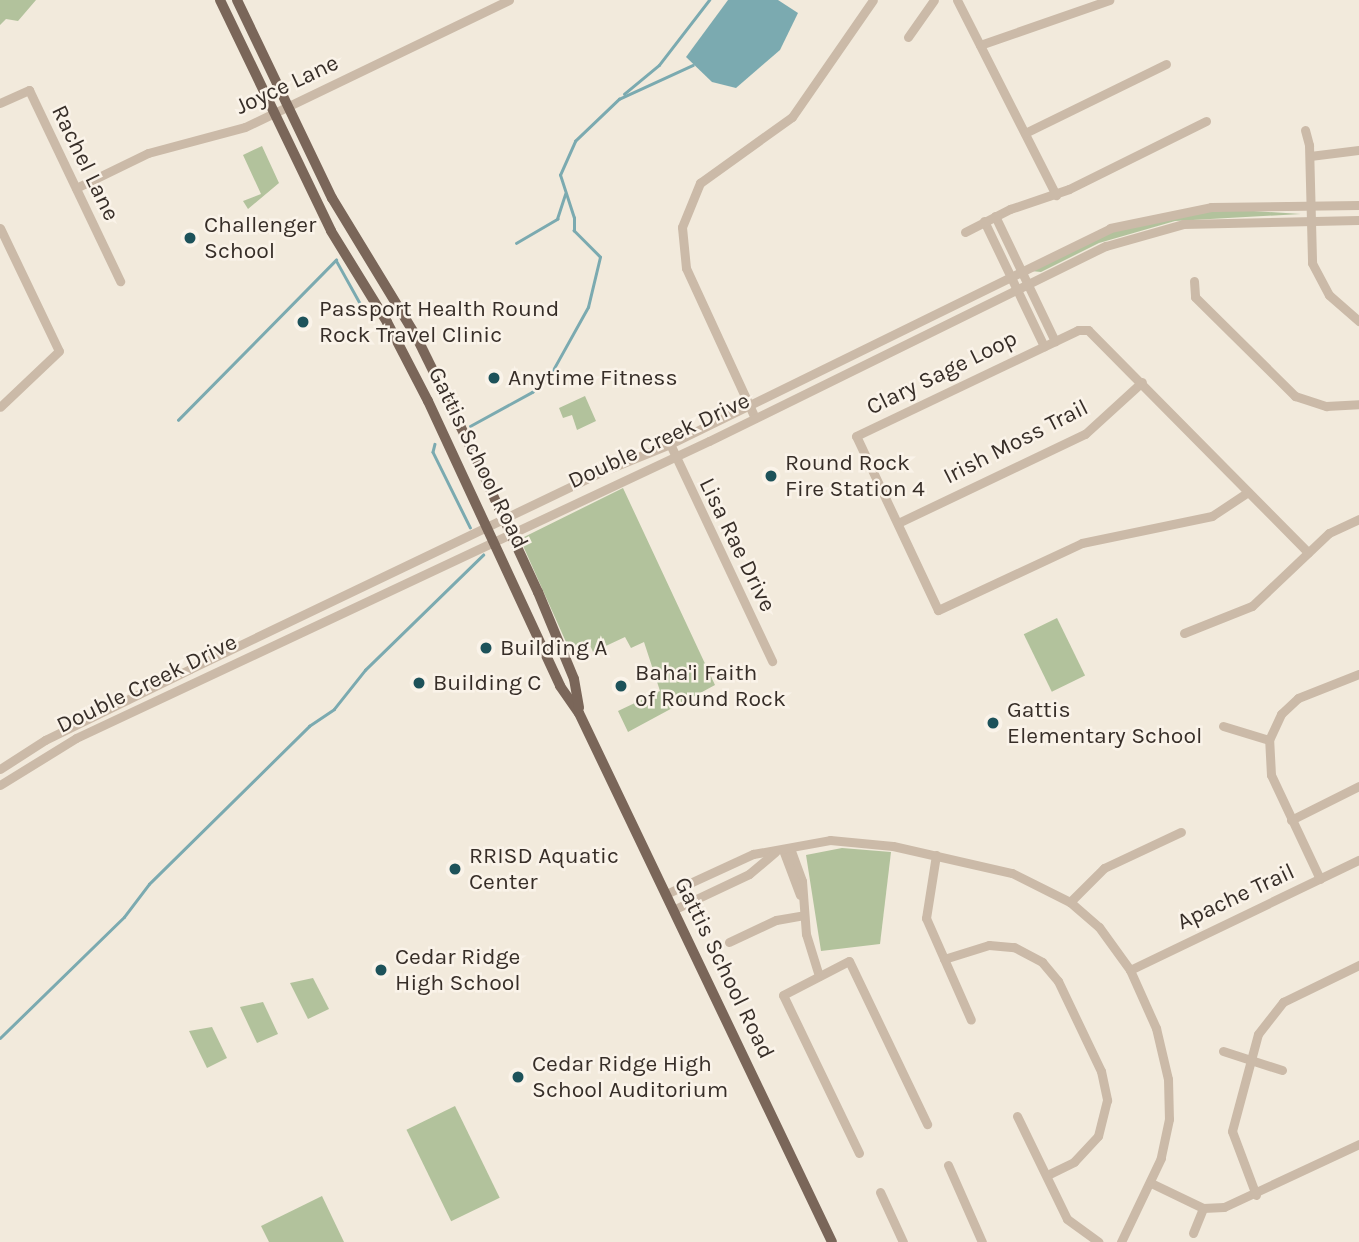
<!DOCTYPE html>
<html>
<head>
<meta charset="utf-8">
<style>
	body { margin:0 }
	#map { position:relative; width:1359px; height:1242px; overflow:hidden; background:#f2eadc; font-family:Karla,sans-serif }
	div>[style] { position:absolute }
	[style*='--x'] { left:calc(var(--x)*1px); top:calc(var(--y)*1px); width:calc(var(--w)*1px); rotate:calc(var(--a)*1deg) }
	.green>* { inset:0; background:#b2c29c; transform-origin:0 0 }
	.water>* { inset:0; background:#7baab0 }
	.stream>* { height:2.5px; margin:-1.25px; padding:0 1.25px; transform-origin:1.25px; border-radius:1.25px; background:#7baab0 }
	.minor>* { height:9px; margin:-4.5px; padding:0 4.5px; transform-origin:4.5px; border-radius:4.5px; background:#cbbaa8 }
	.major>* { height:10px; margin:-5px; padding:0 5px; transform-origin:5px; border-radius:5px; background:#7a6659 }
	.dots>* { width:19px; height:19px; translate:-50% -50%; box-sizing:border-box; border:4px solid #faf3e9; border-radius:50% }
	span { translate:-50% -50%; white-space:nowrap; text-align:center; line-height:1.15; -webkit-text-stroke:5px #faf3e9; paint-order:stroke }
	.street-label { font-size:23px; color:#372e28 }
	.poi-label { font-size:23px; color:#372e28 }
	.left { translate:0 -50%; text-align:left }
</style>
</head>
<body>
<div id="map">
	<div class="green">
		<div style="clip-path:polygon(0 0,54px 0,36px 0,18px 21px,6px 19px,0 25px)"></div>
		<div style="clip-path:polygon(262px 146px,279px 183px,248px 209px,243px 201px,261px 194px,243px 155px)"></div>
		<div style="clip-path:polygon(1239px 210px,1301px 214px,1175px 221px,1099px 243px,1041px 272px,1031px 271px,1111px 232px,1190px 213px)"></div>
		<div style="clip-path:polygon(585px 396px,596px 421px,577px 430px,572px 415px,563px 418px,559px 408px)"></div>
		<div style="clip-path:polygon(623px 488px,715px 685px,628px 732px,618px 711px,660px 691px,644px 642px,631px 648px,625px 637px,593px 652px,589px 643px,570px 651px,520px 539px)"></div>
		<div style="left:1057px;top:618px;width:64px;height:37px;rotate:64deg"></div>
		<div style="clip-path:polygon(842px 848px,891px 852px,880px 944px,821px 951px,806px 855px)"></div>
		<div style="clip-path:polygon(313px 978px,329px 1009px,308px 1019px,290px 983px)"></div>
		<div style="clip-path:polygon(263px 1002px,278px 1034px,257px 1043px,240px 1007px)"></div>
		<div style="clip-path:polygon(212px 1027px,227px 1058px,207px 1068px,189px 1031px)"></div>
		<div style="left:455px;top:1106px;width:102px;height:54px;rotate:64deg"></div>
		<div style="clip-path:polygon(322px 1196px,344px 1242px,269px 1242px,261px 1226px)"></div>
	</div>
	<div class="water">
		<div style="clip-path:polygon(728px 0,778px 0,798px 13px,780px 50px,736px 88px,712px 82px,686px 57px)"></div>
	</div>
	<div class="stream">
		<div style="--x:624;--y:94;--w:45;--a:-39.6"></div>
		<div style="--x:659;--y:65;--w:82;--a:-52.4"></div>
		<div style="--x:516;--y:243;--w:48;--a:-30.3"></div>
		<div style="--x:557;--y:219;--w:26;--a:-72"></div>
		<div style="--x:178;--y:420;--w:225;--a:-45.4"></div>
		<div style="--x:336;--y:260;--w:62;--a:60.9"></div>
		<div style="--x:470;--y:426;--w:71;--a:-28.7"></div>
		<div style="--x:532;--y:392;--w:30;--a:-46"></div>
		<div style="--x:553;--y:370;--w:72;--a:-60.9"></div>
		<div style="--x:588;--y:307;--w:51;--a:-76.5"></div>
		<div style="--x:600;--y:257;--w:37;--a:-135"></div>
		<div style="--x:574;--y:231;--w:13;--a:-90"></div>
		<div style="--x:574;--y:218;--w:45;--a:-108"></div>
		<div style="--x:560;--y:175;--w:37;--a:-66"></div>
		<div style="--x:575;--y:141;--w:61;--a:-43.7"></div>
		<div style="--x:619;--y:99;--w:81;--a:-24.7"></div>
		<div style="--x:435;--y:444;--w:8;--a:104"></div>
		<div style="--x:433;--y:452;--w:84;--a:63.7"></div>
		<div style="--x:0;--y:1038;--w:173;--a:-44.3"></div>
		<div style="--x:124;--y:917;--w:41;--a:-52.9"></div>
		<div style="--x:149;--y:884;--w:225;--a:-44.6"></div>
		<div style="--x:309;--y:726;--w:30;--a:-34"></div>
		<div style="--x:334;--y:709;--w:50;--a:-51.5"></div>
		<div style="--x:365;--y:670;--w:165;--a:-44.3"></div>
	</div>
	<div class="minor">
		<div style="--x:957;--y:0;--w:219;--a:63.1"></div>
		<div style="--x:908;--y:37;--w:45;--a:-54.9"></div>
		<div style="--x:980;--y:45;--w:137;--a:-19.2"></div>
		<div style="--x:0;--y:103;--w:32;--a:-24"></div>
		<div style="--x:29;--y:90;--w:212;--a:64.5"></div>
		<div style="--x:1305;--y:130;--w:16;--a:75"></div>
		<div style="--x:1309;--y:145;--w:118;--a:88.5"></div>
		<div style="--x:1312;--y:263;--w:36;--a:62"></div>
		<div style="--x:1329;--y:295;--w:40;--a:41"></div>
		<div style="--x:1025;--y:133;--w:157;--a:-26.1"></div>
		<div style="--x:1310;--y:156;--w:49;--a:-7"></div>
		<div style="--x:76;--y:188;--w:80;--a:-25.9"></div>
		<div style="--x:148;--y:153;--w:100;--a:-15"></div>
		<div style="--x:245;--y:127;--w:293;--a:-25.7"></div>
		<div style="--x:995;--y:216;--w:139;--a:64.4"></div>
		<div style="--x:984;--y:221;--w:139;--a:64.4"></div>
		<div style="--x:0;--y:228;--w:136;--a:64.4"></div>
		<div style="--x:59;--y:351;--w:81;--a:136.5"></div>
		<div style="--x:965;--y:232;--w:51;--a:-27.1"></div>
		<div style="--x:1010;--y:209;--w:62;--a:-18.7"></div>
		<div style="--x:1069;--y:189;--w:153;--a:-26.4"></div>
		<div style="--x:1194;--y:281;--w:16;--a:86"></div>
		<div style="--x:1195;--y:297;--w:141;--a:44.7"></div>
		<div style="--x:1295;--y:396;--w:33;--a:18"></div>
		<div style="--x:1326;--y:406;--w:33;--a:-3"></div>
		<div style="--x:755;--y:418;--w:165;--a:-114.7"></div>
		<div style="--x:686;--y:268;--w:41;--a:-95.6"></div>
		<div style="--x:682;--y:227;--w:48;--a:-67.8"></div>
		<div style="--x:700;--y:183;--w:113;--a:-35.7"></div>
		<div style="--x:792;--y:117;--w:142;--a:-55.3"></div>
		<div style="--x:670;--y:444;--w:240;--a:64.8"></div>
		<div style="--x:1248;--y:492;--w:43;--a:146.3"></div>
		<div style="--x:1212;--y:516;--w:133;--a:168.3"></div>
		<div style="--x:1082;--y:543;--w:159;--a:155"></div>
		<div style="--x:938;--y:610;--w:192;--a:-115.2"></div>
		<div style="--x:856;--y:436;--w:246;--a:-25.5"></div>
		<div style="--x:1078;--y:330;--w:10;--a:0"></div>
		<div style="--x:1088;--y:330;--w:313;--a:45.3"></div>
		<div style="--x:898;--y:523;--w:207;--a:-25.5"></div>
		<div style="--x:1085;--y:434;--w:77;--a:-42.4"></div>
		<div style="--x:1184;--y:633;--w:73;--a:-21.7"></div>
		<div style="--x:1252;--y:606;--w:106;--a:-43.5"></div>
		<div style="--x:1329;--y:533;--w:33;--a:-25"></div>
		<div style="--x:1223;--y:726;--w:48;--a:16.9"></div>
		<div style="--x:0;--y:769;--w:54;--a:-32.8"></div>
		<div style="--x:45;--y:740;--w:161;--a:-26.1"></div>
		<div style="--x:190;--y:669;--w:461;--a:-25.6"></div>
		<div style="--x:606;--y:470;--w:69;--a:-22.1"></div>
		<div style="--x:670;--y:444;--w:490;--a:-26.1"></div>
		<div style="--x:1110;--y:228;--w:103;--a:-11.7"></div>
		<div style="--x:1211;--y:207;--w:148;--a:-0.8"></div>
		<div style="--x:0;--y:785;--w:89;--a:-31.7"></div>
		<div style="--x:76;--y:738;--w:699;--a:-25.14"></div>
		<div style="--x:709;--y:441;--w:442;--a:-26.2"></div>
		<div style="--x:1106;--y:246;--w:80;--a:-15.9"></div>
		<div style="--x:1183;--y:224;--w:176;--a:-1.3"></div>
		<div style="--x:1291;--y:820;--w:76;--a:-26.6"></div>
		<div style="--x:790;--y:848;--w:35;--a:70"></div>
		<div style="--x:802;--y:881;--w:53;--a:85.7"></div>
		<div style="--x:806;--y:934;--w:44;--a:72.8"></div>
		<div style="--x:783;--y:850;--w:48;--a:69.3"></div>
		<div style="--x:936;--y:855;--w:64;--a:99"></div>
		<div style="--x:926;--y:918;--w:111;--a:66.2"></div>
		<div style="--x:1320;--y:879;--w:115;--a:-115.2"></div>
		<div style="--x:1271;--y:775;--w:35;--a:-93"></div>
		<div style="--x:1269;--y:740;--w:29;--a:-65"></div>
		<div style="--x:1281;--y:714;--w:23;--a:-43"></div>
		<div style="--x:1298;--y:698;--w:66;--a:-21.5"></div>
		<div style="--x:666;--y:894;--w:96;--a:-24.7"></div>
		<div style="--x:753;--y:854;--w:78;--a:-10.3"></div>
		<div style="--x:830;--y:840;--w:63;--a:5.4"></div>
		<div style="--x:893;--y:846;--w:122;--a:12.8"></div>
		<div style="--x:1012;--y:873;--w:65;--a:26.6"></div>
		<div style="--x:1070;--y:902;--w:38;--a:41"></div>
		<div style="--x:1099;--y:927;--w:53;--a:54.2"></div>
		<div style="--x:1130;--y:970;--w:64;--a:65.9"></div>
		<div style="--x:1156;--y:1028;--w:52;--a:76.8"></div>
		<div style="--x:1168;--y:1079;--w:40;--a:88.6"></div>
		<div style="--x:1169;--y:1119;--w:40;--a:102"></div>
		<div style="--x:1161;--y:1158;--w:93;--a:115.5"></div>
		<div style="--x:1070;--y:902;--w:48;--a:-45"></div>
		<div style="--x:1104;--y:868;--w:85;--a:-25.1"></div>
		<div style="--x:673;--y:910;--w:84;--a:-25.3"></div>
		<div style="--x:749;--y:874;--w:34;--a:-40"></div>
		<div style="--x:729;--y:942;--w:52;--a:-25.1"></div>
		<div style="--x:776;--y:920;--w:27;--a:-10"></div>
		<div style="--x:944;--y:959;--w:47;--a:-17.3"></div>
		<div style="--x:989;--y:945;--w:25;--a:5"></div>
		<div style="--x:1014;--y:947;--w:32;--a:28"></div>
		<div style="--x:1042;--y:962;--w:25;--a:50"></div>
		<div style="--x:1058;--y:981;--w:100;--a:64.5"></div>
		<div style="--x:1101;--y:1071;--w:30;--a:78"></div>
		<div style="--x:1107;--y:1100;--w:37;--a:104"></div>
		<div style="--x:1098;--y:1136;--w:35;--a:133"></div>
		<div style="--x:1074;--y:1162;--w:30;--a:154"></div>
		<div style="--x:1130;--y:970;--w:254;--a:-25.7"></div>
		<div style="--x:1223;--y:1051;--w:62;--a:17.9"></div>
		<div style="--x:1017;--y:1116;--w:114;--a:64.1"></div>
		<div style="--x:1067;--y:1219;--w:39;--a:36"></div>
		<div style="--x:859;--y:1153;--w:175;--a:-115.7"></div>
		<div style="--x:783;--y:995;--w:74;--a:-27.3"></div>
		<div style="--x:849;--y:961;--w:181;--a:64.4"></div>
		<div style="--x:948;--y:1165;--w:84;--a:66.2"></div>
		<div style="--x:1151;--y:1183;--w:58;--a:25.7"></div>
		<div style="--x:1203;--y:1208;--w:21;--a:-3"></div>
		<div style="--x:1224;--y:1207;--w:149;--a:-25"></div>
		<div style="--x:880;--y:1192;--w:55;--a:65.3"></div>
		<div style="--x:1256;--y:1195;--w:68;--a:-110.6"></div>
		<div style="--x:1232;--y:1131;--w:100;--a:-75"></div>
		<div style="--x:1258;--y:1034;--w:41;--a:-52"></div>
		<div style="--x:1283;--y:1002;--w:85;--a:-26"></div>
		<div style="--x:1193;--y:1233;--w:27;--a:-68"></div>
	</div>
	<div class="major">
		<div style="--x:220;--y:0;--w:256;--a:64.3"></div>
		<div style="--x:331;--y:231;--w:107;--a:58.4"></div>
		<div style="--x:387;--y:322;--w:89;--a:62.6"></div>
		<div style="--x:428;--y:401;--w:314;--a:65.1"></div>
		<div style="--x:560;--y:686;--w:33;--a:55"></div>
		<div style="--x:579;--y:713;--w:586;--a:64.44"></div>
		<div style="--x:237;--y:0;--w:220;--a:64.4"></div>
		<div style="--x:332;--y:198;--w:162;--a:58.7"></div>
		<div style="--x:416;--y:336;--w:127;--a:63.8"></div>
		<div style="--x:472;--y:450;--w:157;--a:65.1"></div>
		<div style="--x:538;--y:592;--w:94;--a:67.5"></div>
		<div style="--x:574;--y:679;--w:29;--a:80"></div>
	</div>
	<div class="dots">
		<div style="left:190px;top:238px;background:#1d525a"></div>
		<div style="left:303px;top:322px;background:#1d525a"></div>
		<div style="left:494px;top:378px;background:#1d525a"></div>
		<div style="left:771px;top:476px;background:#1d525a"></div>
		<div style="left:486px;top:648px;background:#1d525a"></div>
		<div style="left:419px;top:683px;background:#1d525a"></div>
		<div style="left:621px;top:686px;background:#1d525a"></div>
		<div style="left:993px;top:723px;background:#1d525a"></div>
		<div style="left:455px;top:869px;background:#1d525a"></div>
		<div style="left:381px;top:970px;background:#1d525a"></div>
		<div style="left:518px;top:1077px;background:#1d525a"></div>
	</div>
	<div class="street-label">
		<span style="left:287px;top:85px;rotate:-25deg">Joyce Lane</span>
		<span style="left:85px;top:163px;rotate:64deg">Rachel Lane</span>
		<span style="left:942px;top:373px;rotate:-26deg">Clary Sage Loop</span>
		<span style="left:659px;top:441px;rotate:-25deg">Double Creek Drive</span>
		<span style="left:1016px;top:442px;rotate:-27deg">Irish Moss Trail</span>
		<span style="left:478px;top:458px;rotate:64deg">Gattis School Road</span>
		<span style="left:737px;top:545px;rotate:64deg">Lisa Rae Drive</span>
		<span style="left:147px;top:684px;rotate:-26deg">Double Creek Drive</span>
		<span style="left:1236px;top:897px;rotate:-25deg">Apache Trail</span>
		<span style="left:724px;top:968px;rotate:64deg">Gattis School Road</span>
	</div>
	<div class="poi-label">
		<span class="left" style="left:204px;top:238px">Challenger<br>School</span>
		<span class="left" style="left:319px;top:322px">Passport Health Round<br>Rock Travel Clinic</span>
		<span class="left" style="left:508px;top:378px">Anytime Fitness</span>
		<span class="left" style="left:785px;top:476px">Round Rock<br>Fire Station 4</span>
		<span class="left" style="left:500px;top:648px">Building A</span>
		<span class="left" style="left:635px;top:686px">Baha'i Faith<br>of Round Rock</span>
		<span class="left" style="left:433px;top:683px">Building C</span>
		<span class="left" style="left:1007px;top:723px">Gattis<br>Elementary School</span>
		<span class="left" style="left:469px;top:869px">RRISD Aquatic<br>Center</span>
		<span class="left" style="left:395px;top:970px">Cedar Ridge<br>High School</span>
		<span class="left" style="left:532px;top:1077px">Cedar Ridge High<br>School Auditorium</span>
	</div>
</div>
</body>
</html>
